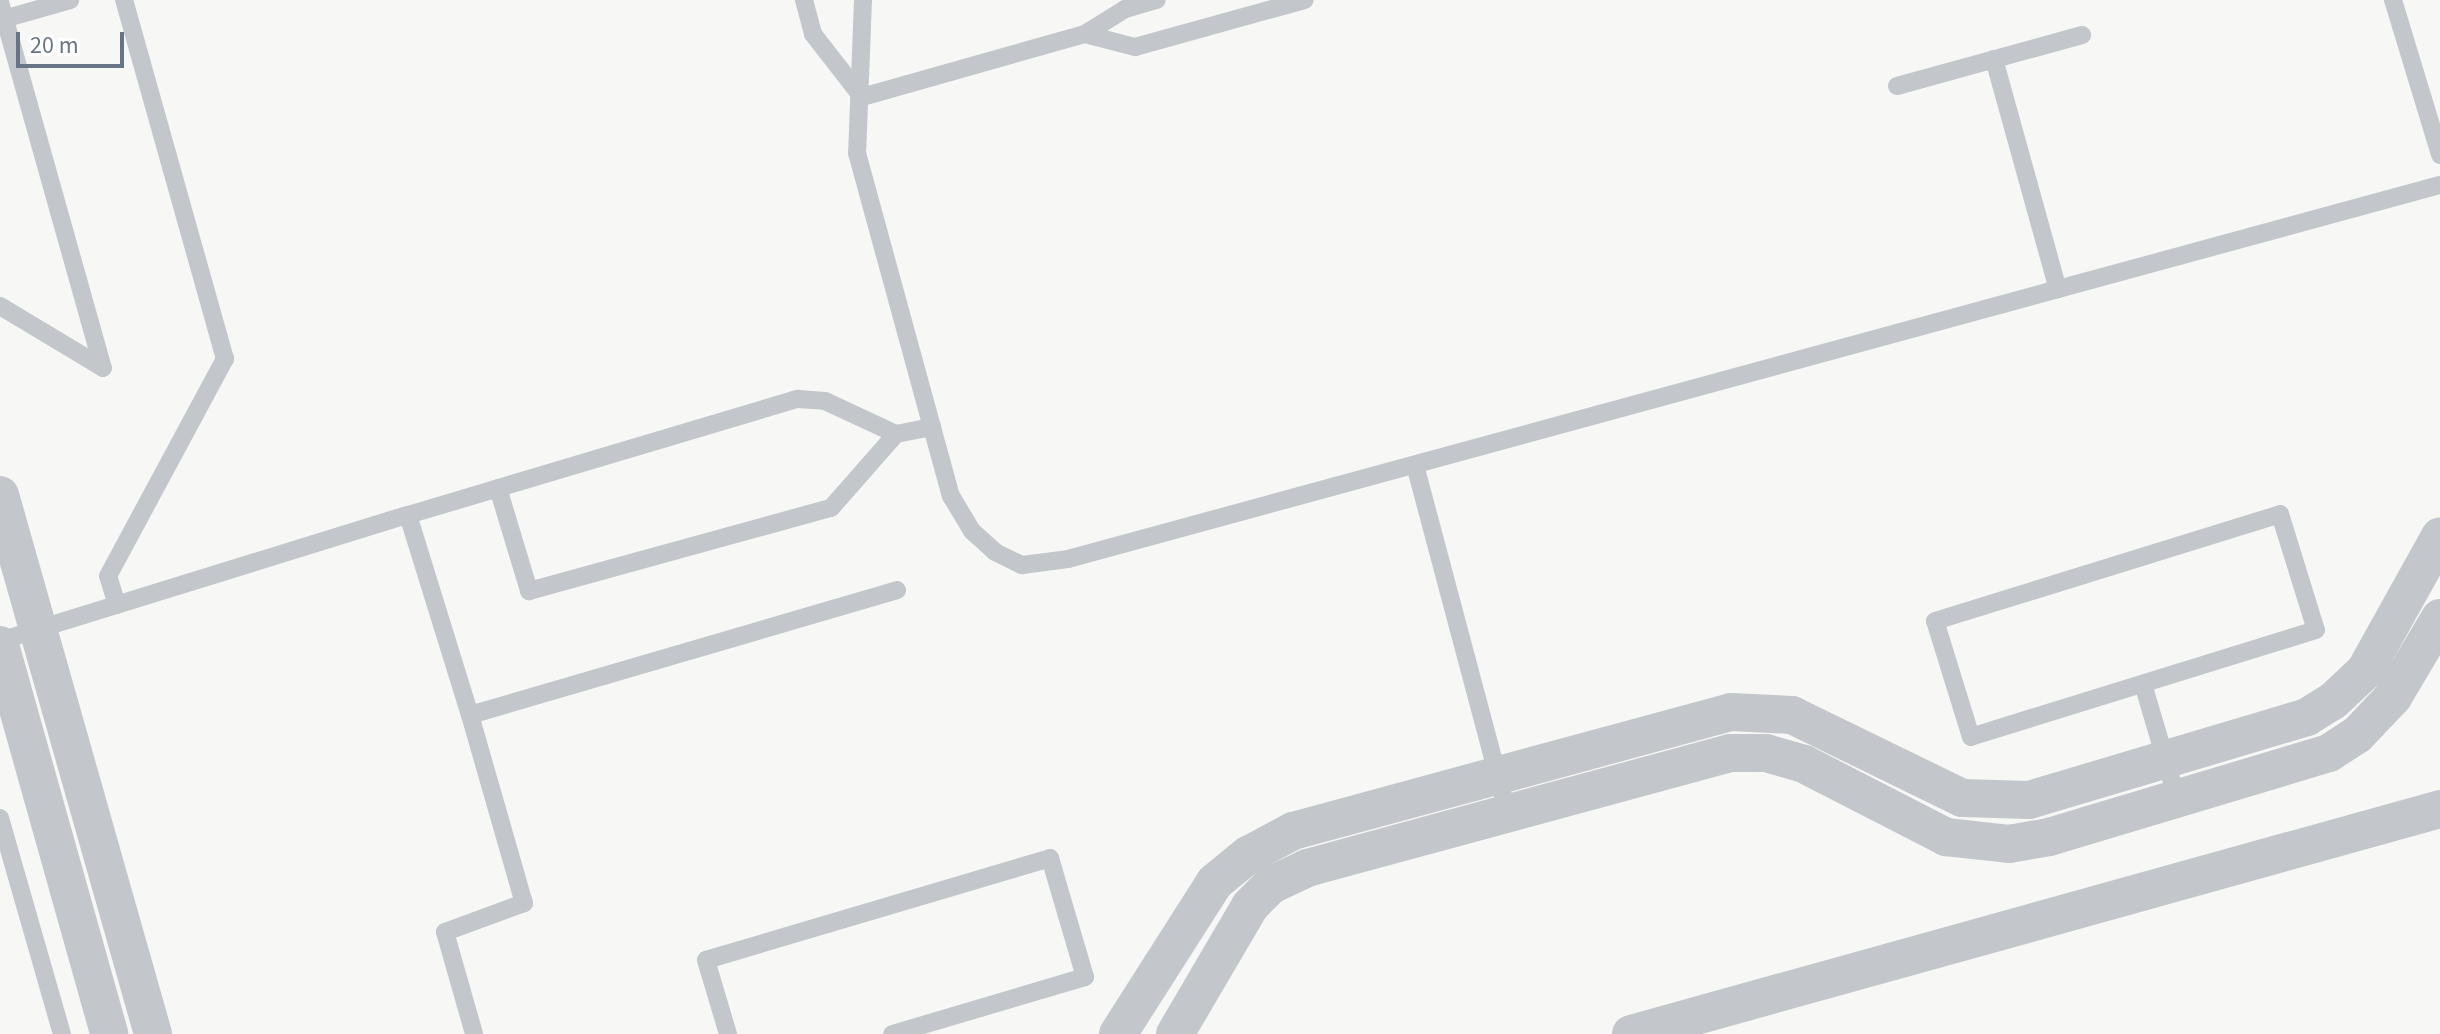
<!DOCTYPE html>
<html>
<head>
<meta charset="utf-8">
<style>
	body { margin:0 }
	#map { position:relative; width:2440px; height:1034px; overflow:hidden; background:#f7f7f5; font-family:"Source Sans 3",sans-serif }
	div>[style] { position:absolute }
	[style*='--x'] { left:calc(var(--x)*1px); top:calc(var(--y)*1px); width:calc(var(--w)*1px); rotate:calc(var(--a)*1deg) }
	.lane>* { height:18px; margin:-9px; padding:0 9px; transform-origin:9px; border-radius:9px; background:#c3c6ca }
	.street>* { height:38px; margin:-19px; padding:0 19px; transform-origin:19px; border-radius:19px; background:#c3c6ca }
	span { translate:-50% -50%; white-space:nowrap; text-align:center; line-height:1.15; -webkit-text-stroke:8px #fff; paint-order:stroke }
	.scale { position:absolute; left:16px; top:32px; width:108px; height:36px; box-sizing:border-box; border:4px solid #677485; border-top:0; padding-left:10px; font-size:24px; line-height:28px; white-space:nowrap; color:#677485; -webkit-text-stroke:6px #fff; paint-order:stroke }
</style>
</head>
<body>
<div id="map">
	<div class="lane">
		<div style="--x:804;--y:0;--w:35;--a:75"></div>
		<div style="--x:813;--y:34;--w:80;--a:52.1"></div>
		<div style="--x:863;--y:0;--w:153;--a:92.2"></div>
		<div style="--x:857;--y:153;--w:356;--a:74.7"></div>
		<div style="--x:951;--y:496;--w:41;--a:59"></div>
		<div style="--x:972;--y:531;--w:31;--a:42"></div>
		<div style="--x:995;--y:552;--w:30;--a:26"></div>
		<div style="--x:1022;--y:565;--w:46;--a:-7.4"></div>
		<div style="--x:1068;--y:559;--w:1422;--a:-15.25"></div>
		<div style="--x:2393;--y:0;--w:162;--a:73.1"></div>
		<div style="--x:0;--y:2;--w:380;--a:74.3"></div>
		<div style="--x:0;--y:20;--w:73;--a:-15.9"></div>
		<div style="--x:1085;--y:34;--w:52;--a:14.6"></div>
		<div style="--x:1135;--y:47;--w:176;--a:-15.5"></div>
		<div style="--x:1994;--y:59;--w:239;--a:74.5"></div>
		<div style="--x:1897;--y:86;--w:192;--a:-15.4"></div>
		<div style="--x:862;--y:97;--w:232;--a:-15.8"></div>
		<div style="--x:1085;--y:34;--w:47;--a:-32"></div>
		<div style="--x:1125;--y:9;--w:33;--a:-16"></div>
		<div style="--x:0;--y:306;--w:120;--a:31"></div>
		<div style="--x:1415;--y:465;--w:361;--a:75.1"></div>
		<div style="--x:498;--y:488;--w:108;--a:73.2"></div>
		<div style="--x:529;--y:591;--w:313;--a:-15.4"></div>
		<div style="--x:831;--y:508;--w:98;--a:-48.7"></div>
		<div style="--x:2280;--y:514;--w:121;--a:72.8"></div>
		<div style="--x:2316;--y:630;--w:361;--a:162.8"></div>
		<div style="--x:1971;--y:737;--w:121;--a:-107.2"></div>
		<div style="--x:1935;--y:621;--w:361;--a:-17.2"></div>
		<div style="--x:408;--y:515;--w:407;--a:-16.6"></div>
		<div style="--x:798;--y:399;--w:27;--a:4"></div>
		<div style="--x:825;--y:401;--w:78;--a:24.9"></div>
		<div style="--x:896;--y:434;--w:37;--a:-11"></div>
		<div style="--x:117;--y:605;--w:30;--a:-107"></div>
		<div style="--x:108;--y:576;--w:247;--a:-61.7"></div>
		<div style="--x:225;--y:359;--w:373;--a:-105.7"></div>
		<div style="--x:0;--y:641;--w:427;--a:-17.2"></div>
		<div style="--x:408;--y:515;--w:209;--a:72.8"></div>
		<div style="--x:470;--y:715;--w:445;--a:-16.3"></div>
		<div style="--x:2143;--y:684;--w:120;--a:73.5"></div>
		<div style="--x:470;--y:715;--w:196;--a:74"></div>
		<div style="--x:524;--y:903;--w:84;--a:159.8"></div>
		<div style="--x:445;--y:932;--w:106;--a:74.1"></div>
		<div style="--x:0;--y:818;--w:225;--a:74"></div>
		<div style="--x:728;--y:1034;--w:77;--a:-106.6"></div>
		<div style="--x:706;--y:960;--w:359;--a:-16.5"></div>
		<div style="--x:1050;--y:858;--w:124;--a:73.6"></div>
		<div style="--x:1085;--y:977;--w:201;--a:163.5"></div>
	</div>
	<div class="street">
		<div style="--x:0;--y:495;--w:560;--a:74.15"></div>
		<div style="--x:0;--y:645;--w:404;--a:74.3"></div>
		<div style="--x:1118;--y:1034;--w:180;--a:-57.5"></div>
		<div style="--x:1215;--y:882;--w:43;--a:-39.3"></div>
		<div style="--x:1248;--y:855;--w:51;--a:-28.1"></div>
		<div style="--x:1293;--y:831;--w:454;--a:-15.2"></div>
		<div style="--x:1731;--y:712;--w:61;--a:2.8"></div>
		<div style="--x:1792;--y:715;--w:189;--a:26"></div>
		<div style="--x:1962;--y:798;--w:67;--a:1.7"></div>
		<div style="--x:2029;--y:800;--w:290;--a:-16.6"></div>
		<div style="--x:2307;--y:717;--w:31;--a:-32"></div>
		<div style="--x:2333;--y:701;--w:44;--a:-43.2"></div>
		<div style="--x:2365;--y:671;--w:154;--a:-60.9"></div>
		<div style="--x:1175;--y:1034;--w:148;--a:-59.6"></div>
		<div style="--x:1250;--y:906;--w:30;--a:-45"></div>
		<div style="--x:1271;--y:885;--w:40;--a:-25"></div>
		<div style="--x:1307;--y:868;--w:439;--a:-15.2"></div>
		<div style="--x:1731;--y:753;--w:35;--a:0"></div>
		<div style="--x:1766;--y:753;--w:40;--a:16"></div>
		<div style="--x:1804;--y:764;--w:160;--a:27.2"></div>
		<div style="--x:1946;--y:837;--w:63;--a:6.3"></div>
		<div style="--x:2009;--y:844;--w:41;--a:-9.9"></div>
		<div style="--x:2049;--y:837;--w:292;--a:-16.7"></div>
		<div style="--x:2329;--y:753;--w:33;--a:-33"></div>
		<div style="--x:2357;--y:735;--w:52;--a:-46.5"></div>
		<div style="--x:2393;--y:697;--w:92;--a:-59.3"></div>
		<div style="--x:1631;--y:1034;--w:840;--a:-15.54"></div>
	</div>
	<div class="scale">20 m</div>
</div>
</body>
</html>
